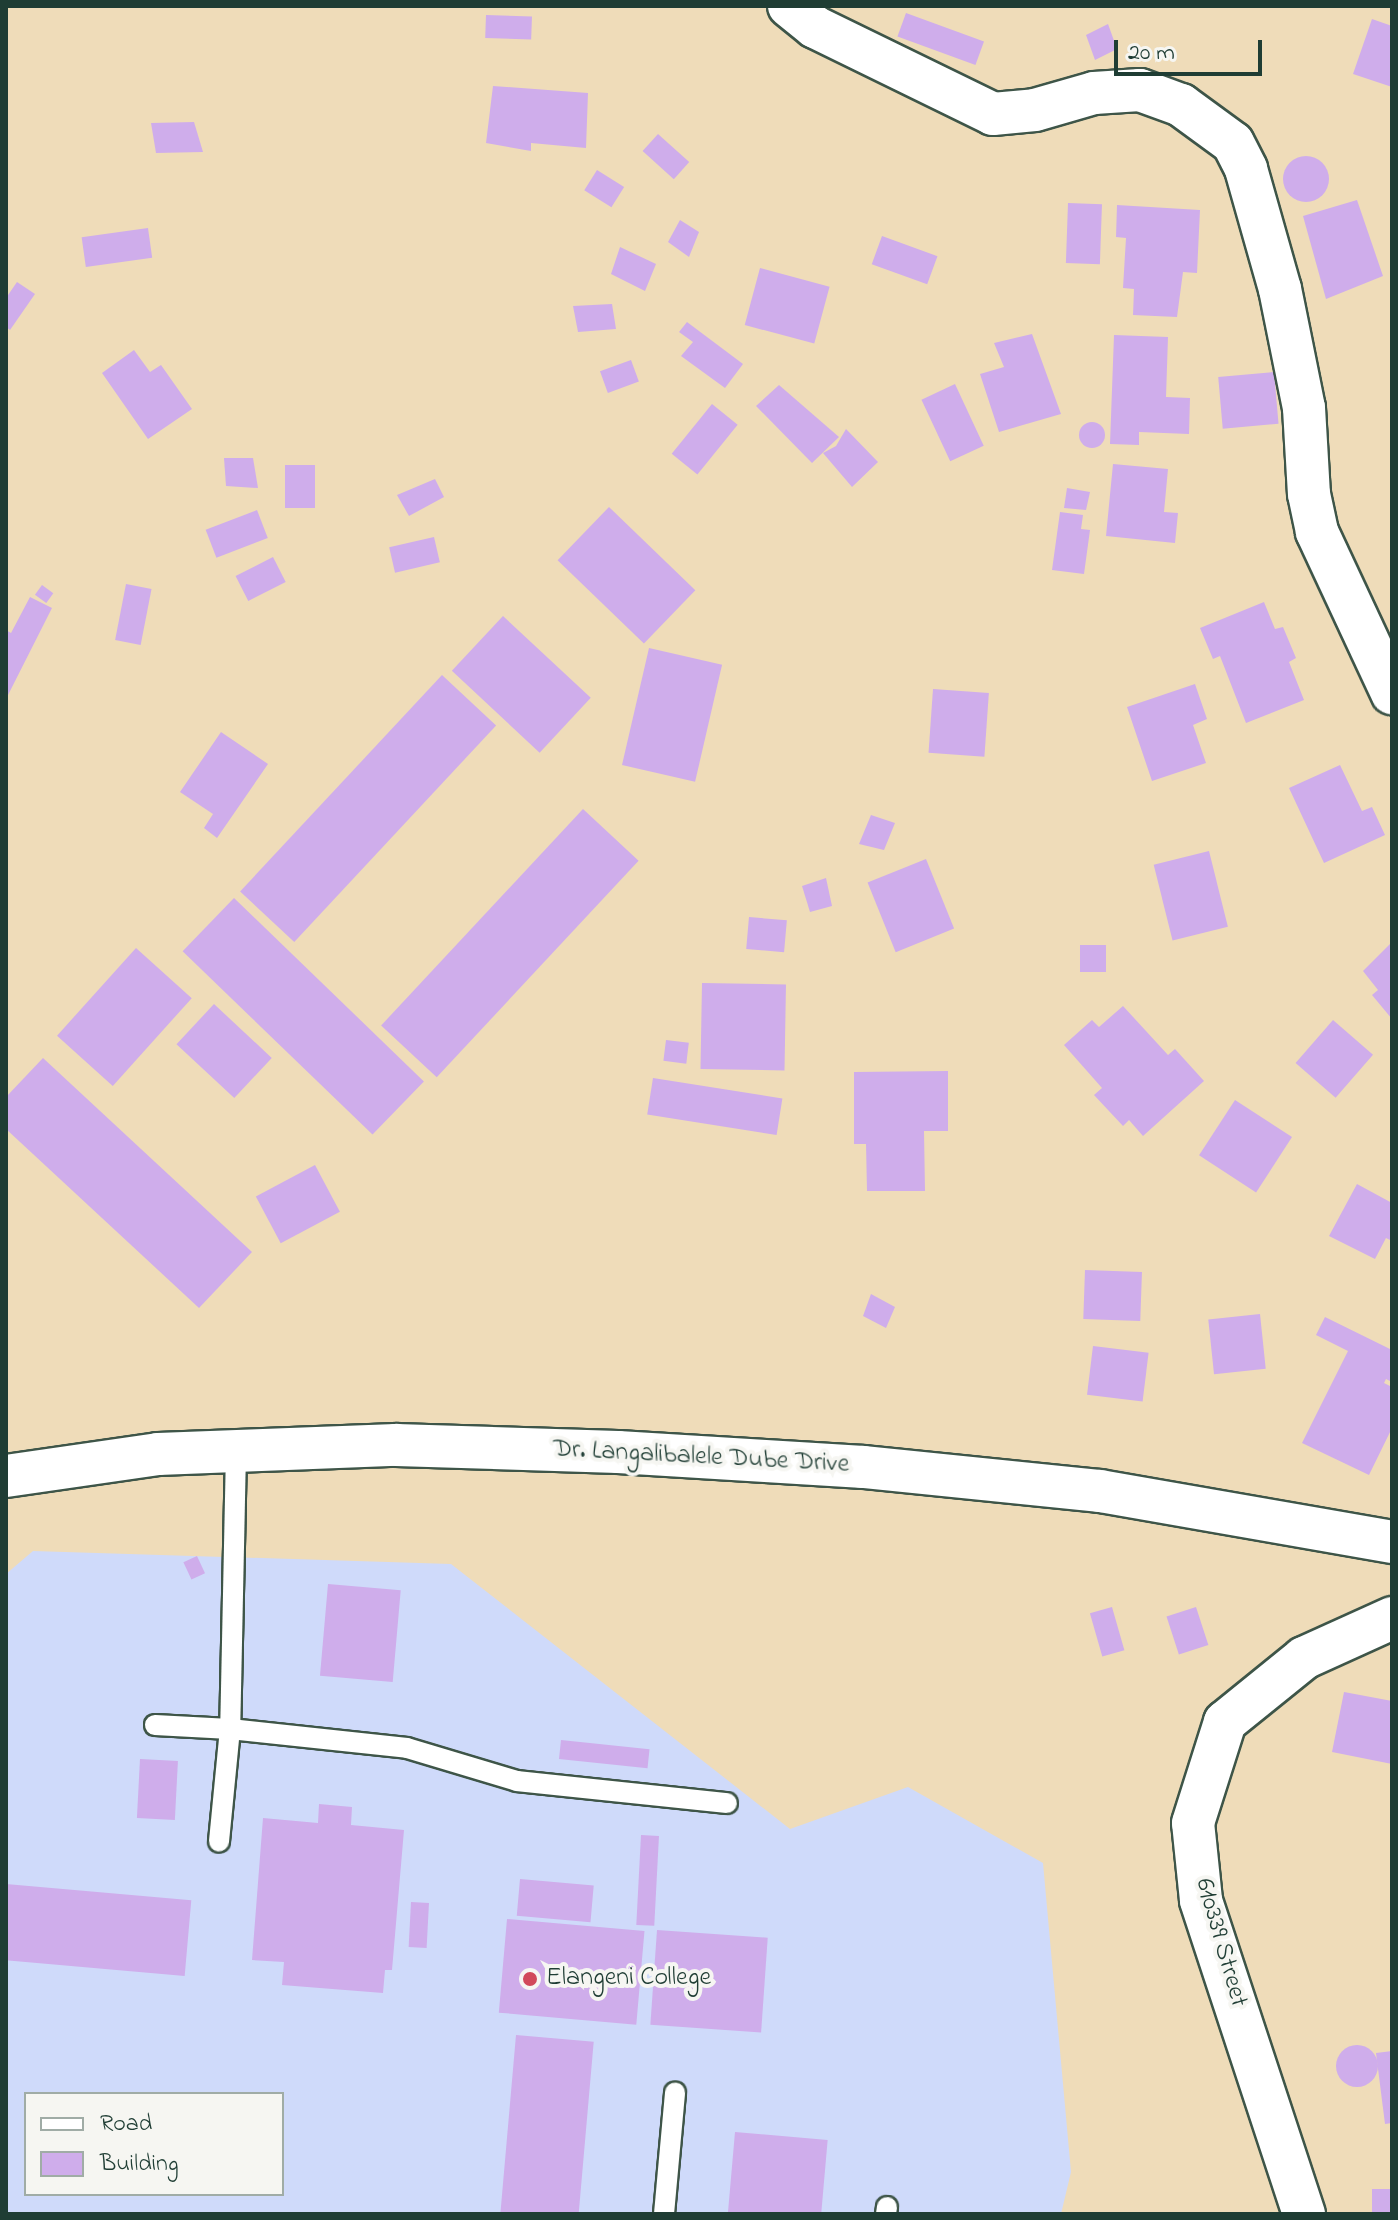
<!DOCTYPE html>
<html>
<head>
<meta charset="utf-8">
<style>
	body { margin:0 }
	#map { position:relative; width:1398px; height:2220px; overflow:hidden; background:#efdcb9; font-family:"Indie Flower",sans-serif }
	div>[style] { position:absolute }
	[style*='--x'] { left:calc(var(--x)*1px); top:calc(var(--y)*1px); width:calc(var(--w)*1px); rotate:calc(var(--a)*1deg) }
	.built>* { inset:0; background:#cfdafa }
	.building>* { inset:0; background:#cfadeb; transform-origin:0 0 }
	.round { border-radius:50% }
	.roads { filter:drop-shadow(2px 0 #3e5548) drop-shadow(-2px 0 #3e5548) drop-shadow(0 2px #3e5548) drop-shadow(0 -2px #3e5548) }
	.lane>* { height:20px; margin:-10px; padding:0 10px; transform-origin:10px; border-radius:10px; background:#fff }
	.street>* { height:42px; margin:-21px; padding:0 21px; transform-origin:21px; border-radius:21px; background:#fff }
	.dots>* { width:22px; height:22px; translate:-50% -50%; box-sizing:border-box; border:4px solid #f6f6f2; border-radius:50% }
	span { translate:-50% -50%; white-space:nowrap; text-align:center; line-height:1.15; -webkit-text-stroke:8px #f6f6f2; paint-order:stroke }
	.street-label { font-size:26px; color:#1f3d34 }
	.poi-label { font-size:26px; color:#1f3d34 }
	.left { translate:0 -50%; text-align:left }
	.frame { position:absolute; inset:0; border:8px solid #1f3d34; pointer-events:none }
	.legend { position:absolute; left:24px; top:2092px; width:260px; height:104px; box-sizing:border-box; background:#f6f6f2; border:2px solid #a0aca6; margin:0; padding:10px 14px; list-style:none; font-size:24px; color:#1f3d34 }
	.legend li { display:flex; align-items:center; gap:16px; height:40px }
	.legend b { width:40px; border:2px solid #a0aca6 }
	.scale { position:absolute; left:1114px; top:40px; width:148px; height:36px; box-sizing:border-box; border:4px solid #1f3d34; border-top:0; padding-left:10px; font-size:24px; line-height:28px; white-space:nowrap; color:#1f3d34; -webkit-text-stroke:6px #f6f6f2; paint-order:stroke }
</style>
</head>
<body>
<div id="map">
	<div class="built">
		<div style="clip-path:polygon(evenodd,33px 1551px,451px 1564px,790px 1829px,908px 1787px,1043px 1863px,1071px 2172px,1061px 2214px,6px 2214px,6px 1574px,33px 1551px,26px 2094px,282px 2094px,282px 2194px,26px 2194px,26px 2094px)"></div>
	</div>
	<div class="building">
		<div style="left:906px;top:13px;width:83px;height:25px;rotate:20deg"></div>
		<div style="left:486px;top:15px;width:46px;height:23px;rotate:2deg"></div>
		<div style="clip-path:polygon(1372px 19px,1392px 26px,1392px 87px,1353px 74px)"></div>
		<div style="clip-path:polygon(1108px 24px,1117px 49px,1095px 60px,1086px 35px)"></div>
		<div style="clip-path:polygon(493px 86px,588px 93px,586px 148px,531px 143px,531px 151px,486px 143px)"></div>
		<div style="clip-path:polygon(194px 122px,203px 152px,156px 153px,151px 123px)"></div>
		<div style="left:658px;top:134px;width:42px;height:23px;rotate:42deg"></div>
		<div class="round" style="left:1283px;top:156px;width:46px;height:46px"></div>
		<div style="left:597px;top:170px;width:32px;height:24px;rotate:32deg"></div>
		<div style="clip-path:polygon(1357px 200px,1383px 276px,1326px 299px,1303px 216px)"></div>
		<div style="left:1068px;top:203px;width:34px;height:60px;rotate:2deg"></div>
		<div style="clip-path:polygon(1117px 205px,1200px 210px,1197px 273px,1183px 272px,1177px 317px,1133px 315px,1134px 289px,1123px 288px,1126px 238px,1116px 237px)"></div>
		<div style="clip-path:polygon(680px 220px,699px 232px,689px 257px,668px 242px)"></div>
		<div style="left:148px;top:228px;width:30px;height:67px;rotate:82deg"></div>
		<div style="left:882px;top:236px;width:59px;height:30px;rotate:20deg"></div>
		<div style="clip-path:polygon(620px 247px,656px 264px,645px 291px,611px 274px)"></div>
		<div style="left:760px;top:268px;width:72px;height:59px;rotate:15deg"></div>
		<div style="clip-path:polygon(17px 282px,35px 294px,10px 330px,6px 327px,6px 298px)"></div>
		<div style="clip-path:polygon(612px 304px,616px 329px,578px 332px,573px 306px)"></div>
		<div style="clip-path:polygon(687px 322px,743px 364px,725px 388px,681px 356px,693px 342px,679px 332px)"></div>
		<div style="clip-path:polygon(1032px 334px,1061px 414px,999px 432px,980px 374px,1004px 367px,994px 343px)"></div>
		<div style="clip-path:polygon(1114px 335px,1168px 337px,1166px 397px,1190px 398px,1189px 434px,1139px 432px,1139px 445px,1110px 444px)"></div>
		<div style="clip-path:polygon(134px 350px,150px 372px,161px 365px,192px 409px,148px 439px,102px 373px)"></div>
		<div style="left:631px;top:360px;width:23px;height:33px;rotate:70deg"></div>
		<div style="left:1274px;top:372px;width:52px;height:56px;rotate:85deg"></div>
		<div style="left:955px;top:384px;width:68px;height:37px;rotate:65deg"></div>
		<div style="clip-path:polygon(779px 385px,839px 437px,812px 463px,756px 406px)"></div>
		<div style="left:712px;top:404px;width:33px;height:64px;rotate:39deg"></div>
		<div class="round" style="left:1079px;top:422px;width:26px;height:26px"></div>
		<div style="clip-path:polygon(846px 429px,878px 462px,852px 487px,823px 453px,836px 446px)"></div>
		<div style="clip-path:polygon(224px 458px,253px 458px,258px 488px,226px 486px)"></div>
		<div style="clip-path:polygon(1113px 464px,1168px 469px,1164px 512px,1178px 513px,1175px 543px,1106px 536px)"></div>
		<div style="left:285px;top:465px;width:30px;height:43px"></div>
		<div style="clip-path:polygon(435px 479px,444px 497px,409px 516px,397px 495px)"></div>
		<div style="clip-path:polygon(1067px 488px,1090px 492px,1086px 510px,1064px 508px)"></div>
		<div style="left:609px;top:507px;width:120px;height:74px;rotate:44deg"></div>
		<div style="left:257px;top:510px;width:30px;height:55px;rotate:69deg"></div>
		<div style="clip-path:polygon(1060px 512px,1083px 515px,1081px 529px,1090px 530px,1084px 574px,1052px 570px)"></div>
		<div style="left:434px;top:537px;width:26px;height:46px;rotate:77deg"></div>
		<div style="left:273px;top:557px;width:28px;height:42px;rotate:63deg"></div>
		<div style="left:126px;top:584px;width:26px;height:57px;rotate:11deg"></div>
		<div style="left:42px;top:585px;width:14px;height:12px;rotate:36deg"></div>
		<div style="clip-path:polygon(30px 597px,52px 608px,6px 699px,6px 630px,11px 633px)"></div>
		<div style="clip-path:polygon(1264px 602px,1275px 629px,1283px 627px,1296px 658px,1289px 662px,1304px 700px,1246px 723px,1220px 656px,1213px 659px,1200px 628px)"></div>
		<div style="left:503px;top:616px;width:120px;height:75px;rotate:43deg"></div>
		<div style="left:649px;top:648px;width:75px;height:120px;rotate:13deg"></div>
		<div style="left:442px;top:675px;width:74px;height:296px;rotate:43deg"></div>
		<div style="clip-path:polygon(1195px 684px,1207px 719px,1193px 725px,1206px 763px,1152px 781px,1127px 707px)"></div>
		<div style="left:933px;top:689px;width:56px;height:64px;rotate:4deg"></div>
		<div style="clip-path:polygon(221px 732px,268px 764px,217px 838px,204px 828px,213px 814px,180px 792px)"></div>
		<div style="clip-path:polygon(1340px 765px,1362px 811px,1372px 807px,1385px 835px,1324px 863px,1289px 788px)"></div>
		<div style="left:583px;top:809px;width:76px;height:296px;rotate:43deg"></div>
		<div style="clip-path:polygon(871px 815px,895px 823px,884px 850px,859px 844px)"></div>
		<div style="left:1209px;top:851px;width:78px;height:57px;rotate:76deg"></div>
		<div style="left:926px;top:859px;width:75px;height:63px;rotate:68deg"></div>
		<div style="clip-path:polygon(826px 878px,832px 906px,810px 912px,802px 886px)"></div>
		<div style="left:234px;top:898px;width:264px;height:74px;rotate:44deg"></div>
		<div style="left:749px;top:917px;width:38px;height:32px;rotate:5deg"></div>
		<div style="clip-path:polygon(1392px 942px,1392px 1019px,1372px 995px,1378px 990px,1363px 971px)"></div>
		<div style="left:1080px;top:945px;width:26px;height:27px"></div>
		<div style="left:136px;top:948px;width:75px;height:118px;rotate:42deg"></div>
		<div style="left:702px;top:983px;width:84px;height:86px;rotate:1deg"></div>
		<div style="left:214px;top:1004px;width:79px;height:55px;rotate:43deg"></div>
		<div style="clip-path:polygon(1123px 1006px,1168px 1055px,1175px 1049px,1204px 1081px,1143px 1136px,1129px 1120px,1123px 1126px,1094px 1095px,1102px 1088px,1064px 1045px,1092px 1020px,1099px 1027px)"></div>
		<div style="left:1333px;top:1020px;width:53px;height:57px;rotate:41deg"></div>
		<div style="left:666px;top:1040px;width:23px;height:21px;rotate:7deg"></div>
		<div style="clip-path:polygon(43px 1058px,252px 1252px,199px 1308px,6px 1129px,6px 1097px)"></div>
		<div style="clip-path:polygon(948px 1071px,948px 1131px,924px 1131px,925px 1191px,867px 1191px,866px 1144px,854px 1144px,854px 1072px)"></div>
		<div style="left:653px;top:1078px;width:131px;height:37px;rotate:9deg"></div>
		<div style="left:1235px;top:1100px;width:68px;height:66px;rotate:33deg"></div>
		<div style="left:315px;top:1165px;width:53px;height:67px;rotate:62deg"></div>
		<div style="clip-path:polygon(1357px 1184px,1392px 1203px,1392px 1241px,1386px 1238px,1375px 1259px,1329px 1236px)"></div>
		<div style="left:1085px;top:1270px;width:57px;height:49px;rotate:2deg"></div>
		<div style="clip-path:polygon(871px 1294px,895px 1307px,886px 1328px,863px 1316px)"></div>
		<div style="left:1260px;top:1314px;width:55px;height:52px;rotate:84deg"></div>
		<div style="clip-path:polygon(1325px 1317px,1392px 1350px,1392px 1382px,1386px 1379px,1384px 1383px,1392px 1387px,1392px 1428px,1369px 1475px,1302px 1443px,1348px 1351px,1316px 1335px)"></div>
		<div style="left:1093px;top:1346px;width:56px;height:49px;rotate:7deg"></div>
		<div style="left:197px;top:1556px;width:19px;height:15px;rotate:65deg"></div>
		<div style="left:328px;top:1584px;width:73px;height:92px;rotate:5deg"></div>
		<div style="left:1112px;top:1607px;width:45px;height:23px;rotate:74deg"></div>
		<div style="left:1196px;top:1607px;width:40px;height:31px;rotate:72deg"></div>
		<div style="clip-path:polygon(1344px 1692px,1392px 1701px,1392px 1764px,1332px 1752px)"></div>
		<div style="left:561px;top:1740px;width:89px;height:19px;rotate:6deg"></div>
		<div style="left:140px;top:1759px;width:38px;height:59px;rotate:3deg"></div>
		<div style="clip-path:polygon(319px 1804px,352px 1807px,351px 1825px,404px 1830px,392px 1970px,385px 1970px,383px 1993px,282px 1985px,284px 1962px,252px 1960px,263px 1818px,318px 1823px)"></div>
		<div style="left:641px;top:1835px;width:18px;height:90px;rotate:3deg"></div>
		<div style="left:520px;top:1879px;width:74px;height:37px;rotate:5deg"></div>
		<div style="left:6px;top:1884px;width:186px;height:76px;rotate:5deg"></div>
		<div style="left:411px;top:1902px;width:18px;height:45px;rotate:3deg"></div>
		<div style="left:507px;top:1919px;width:138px;height:94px;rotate:5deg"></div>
		<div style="left:657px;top:1930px;width:111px;height:95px;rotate:4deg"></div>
		<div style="left:516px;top:2035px;width:78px;height:180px;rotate:5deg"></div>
		<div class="round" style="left:1336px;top:2045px;width:42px;height:42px"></div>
		<div style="clip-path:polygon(1392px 2051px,1392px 2123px,1385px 2124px,1376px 2053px)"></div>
		<div style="left:735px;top:2132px;width:93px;height:82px;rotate:5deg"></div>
		<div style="left:1392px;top:2189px;width:25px;height:20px;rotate:90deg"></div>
	</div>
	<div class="roads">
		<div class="lane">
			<div style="--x:236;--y:1451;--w:278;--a:91.2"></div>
			<div style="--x:230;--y:1729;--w:178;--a:6.1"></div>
			<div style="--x:407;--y:1748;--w:115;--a:16.7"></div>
			<div style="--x:517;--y:1781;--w:211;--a:6"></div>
			<div style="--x:155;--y:1725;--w:75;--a:3.1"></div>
			<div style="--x:230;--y:1729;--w:113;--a:95.6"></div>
			<div style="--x:664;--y:2214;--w:122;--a:-84.8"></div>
			<div style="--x:886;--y:2214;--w:7;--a:-82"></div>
		</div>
		<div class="street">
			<div style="--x:789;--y:6;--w:33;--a:39"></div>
			<div style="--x:815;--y:27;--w:198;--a:26"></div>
			<div style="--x:993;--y:114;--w:42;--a:-5.4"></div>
			<div style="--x:1035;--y:110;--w:61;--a:-16.1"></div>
			<div style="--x:1094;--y:93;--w:46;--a:-3.7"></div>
			<div style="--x:1140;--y:90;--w:44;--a:20.1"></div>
			<div style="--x:1181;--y:105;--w:64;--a:36.2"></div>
			<div style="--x:1233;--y:143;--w:29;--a:63"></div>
			<div style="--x:1246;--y:169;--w:125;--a:74.2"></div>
			<div style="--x:1280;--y:289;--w:121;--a:78.6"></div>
			<div style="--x:1304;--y:408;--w:86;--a:86.7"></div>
			<div style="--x:1309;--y:494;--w:39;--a:78"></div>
			<div style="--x:1317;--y:532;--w:178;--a:65"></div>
			<div style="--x:6;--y:1476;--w:154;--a:-8.2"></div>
			<div style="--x:158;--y:1454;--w:238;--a:-2.2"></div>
			<div style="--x:396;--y:1445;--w:222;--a:1.8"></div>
			<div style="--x:618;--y:1452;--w:246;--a:3.5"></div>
			<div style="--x:864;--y:1467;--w:237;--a:5.8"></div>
			<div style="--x:1100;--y:1491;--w:296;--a:9.9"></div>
			<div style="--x:1304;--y:2214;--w:330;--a:-108.2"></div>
			<div style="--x:1201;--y:1900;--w:77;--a:-95.9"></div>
			<div style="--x:1193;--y:1823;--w:106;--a:-72.4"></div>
			<div style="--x:1225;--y:1722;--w:102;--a:-39"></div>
			<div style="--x:1304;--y:1658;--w:97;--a:-24.4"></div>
		</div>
	</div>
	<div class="dots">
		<div style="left:530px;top:1979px;background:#d1495b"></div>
	</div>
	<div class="street-label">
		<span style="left:701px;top:1458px;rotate:3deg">Dr. Langalibalele Dube Drive</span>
		<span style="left:1220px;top:1943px;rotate:74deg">610339 Street</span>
	</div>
	<div class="poi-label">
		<span class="left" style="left:546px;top:1979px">Elangeni College</span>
	</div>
	<div class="frame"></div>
	<ul class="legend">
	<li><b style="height:10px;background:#fff"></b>Road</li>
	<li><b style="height:22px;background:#cfadeb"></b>Building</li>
	</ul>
	<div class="scale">20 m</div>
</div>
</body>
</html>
